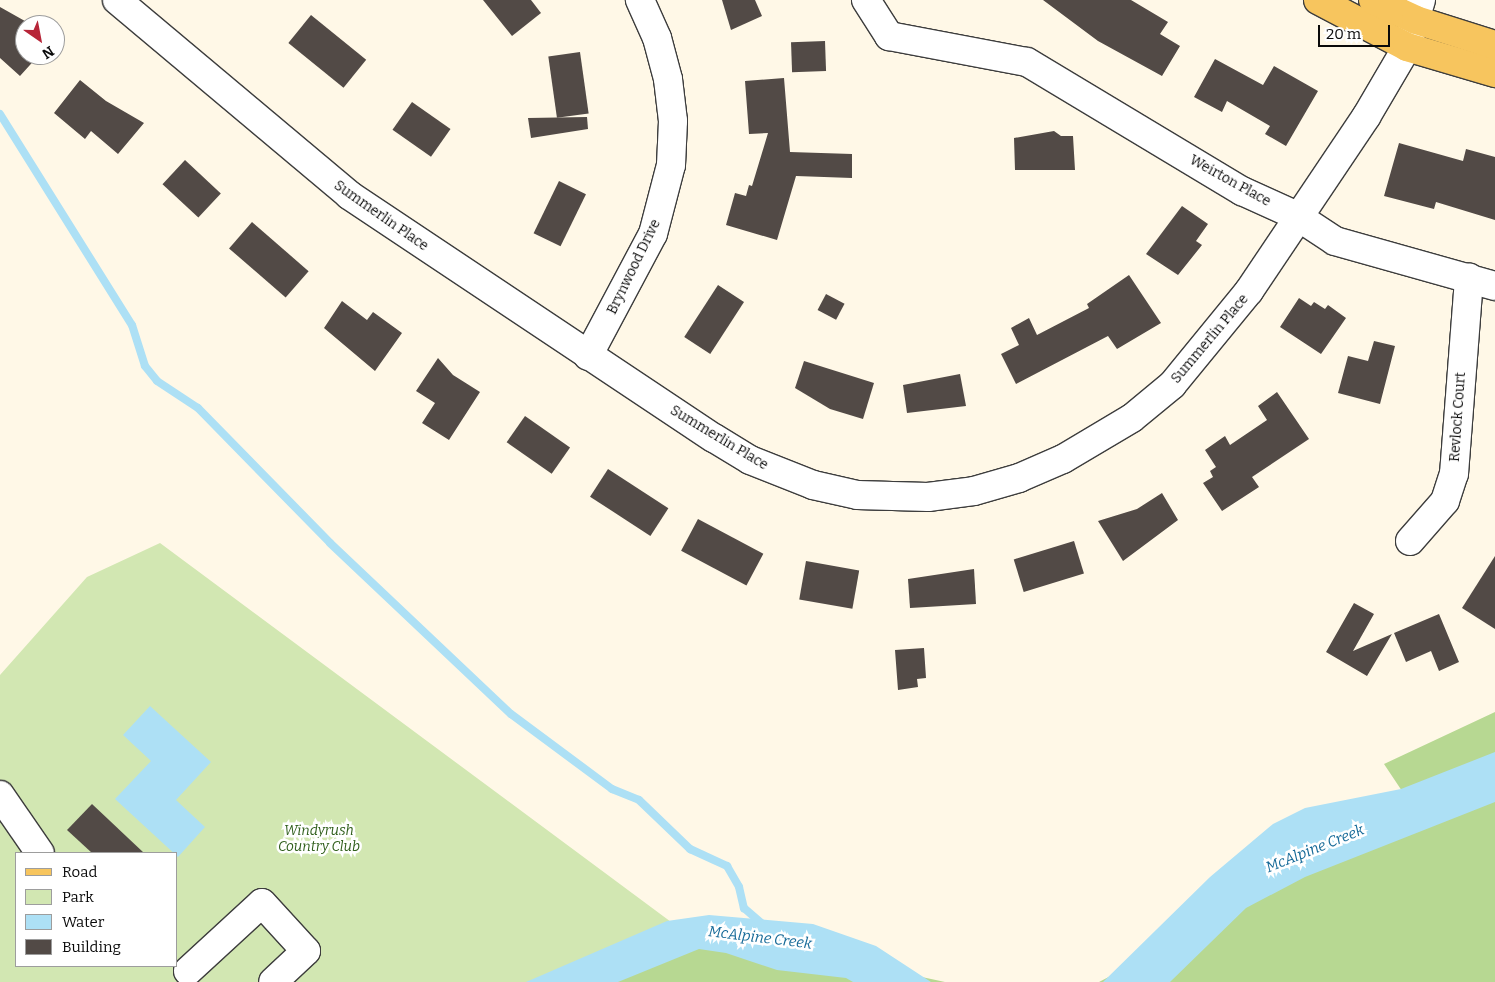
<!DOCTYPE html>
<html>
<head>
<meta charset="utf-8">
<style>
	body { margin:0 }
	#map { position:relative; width:1495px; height:982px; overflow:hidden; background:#fff8e7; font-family:Bitter,serif }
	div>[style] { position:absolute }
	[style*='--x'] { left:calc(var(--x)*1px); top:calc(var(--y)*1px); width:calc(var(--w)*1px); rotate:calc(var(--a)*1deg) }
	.green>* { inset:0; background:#d2e7b2 }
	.forest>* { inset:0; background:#b7d892 }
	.water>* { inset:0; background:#ade0f5 }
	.stream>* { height:8px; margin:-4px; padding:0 4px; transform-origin:4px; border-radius:4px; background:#ade0f5 }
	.building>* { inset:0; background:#524a46; transform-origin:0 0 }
	.roads { filter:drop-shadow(1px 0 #3d3d3d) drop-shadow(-1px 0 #3d3d3d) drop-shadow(0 1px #3d3d3d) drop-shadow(0 -1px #3d3d3d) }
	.minor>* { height:28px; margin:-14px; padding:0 14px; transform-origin:14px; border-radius:14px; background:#fff }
	.major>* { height:28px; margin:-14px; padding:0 14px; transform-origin:14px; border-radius:14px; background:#f7c55e }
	span { translate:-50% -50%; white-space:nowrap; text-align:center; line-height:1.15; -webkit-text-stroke:5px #fff; paint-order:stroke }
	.street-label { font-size:14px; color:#0a0a0a }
	.park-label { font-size:14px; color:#305f1c; font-style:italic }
	.water-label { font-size:15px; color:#166a98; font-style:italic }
	.legend { position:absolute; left:15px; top:852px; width:162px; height:115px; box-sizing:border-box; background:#fff; border:1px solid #9d9d9d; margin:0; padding:6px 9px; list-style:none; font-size:15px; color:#0a0a0a }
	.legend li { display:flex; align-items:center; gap:10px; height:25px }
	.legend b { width:25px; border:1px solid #9d9d9d }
	.north { position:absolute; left:15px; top:15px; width:50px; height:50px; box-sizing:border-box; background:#fff; border:1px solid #9d9d9d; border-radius:50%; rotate:147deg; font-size:14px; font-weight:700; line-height:20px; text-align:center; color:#0a0a0a }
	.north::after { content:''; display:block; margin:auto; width:18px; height:22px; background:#b72538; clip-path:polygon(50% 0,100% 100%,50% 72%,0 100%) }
	.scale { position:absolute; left:1318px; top:25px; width:72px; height:22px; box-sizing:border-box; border:2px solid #0a0a0a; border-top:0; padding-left:6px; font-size:15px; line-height:18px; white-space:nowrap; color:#0a0a0a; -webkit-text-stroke:4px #fff; paint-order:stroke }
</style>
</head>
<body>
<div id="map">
	<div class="green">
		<div style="clip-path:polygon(evenodd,160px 543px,694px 939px,562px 982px,0 982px,0 675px,87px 577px,160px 543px,16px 853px,176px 853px,176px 966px,16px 966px,16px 853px)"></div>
	</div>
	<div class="forest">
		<div style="clip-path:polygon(1495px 712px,1495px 982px,1099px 982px,1418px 815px,1384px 764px)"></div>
		<div style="clip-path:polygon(755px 941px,945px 982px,562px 982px,623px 951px)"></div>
	</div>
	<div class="water">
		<div style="clip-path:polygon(150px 706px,211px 762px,176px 800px,205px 827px,178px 857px,115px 799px,151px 761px,123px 735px)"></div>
		<div style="clip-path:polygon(1495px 752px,1495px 802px,1305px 877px,1246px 908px,1170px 982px,1103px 982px,1210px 877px,1273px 824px,1305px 808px,1401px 789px)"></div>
		<div style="clip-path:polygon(709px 915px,813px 924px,876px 946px,931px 982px,853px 982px,846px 978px,777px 970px,726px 953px,699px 949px,618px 982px,526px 982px,667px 921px)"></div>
	</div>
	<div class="stream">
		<div style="--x:0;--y:114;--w:249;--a:58"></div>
		<div style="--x:132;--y:325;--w:43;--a:72.4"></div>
		<div style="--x:145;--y:366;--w:19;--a:51"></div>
		<div style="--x:157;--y:381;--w:49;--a:33.4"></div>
		<div style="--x:198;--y:408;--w:189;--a:45.6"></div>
		<div style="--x:330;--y:543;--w:249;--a:43.4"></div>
		<div style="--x:511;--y:714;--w:126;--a:36.6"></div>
		<div style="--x:612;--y:789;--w:29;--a:22"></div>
		<div style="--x:639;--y:800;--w:71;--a:43.9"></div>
		<div style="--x:690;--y:849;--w:41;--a:24.7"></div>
		<div style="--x:727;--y:866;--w:24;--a:60"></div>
		<div style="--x:739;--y:887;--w:22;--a:77"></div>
		<div style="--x:744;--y:908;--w:28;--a:41"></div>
	</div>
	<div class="building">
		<div style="clip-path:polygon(483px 0,531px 0,541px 13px,512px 36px)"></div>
		<div style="clip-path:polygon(722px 0,755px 0,762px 16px,731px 30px)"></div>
		<div style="clip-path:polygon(1043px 0,1131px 0,1168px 22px,1160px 34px,1180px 46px,1162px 76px,1098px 41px)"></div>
		<div style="clip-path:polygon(0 7px,32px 25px,25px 25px,25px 55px,39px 55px,20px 76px,0 58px)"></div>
		<div style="left:311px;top:15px;width:71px;height:36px;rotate:39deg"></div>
		<div style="left:825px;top:41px;width:30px;height:34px;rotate:88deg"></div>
		<div style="left:580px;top:52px;width:62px;height:32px;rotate:82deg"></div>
		<div style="clip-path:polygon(1215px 59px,1263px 85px,1274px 66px,1318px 91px,1286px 146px,1265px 134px,1270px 126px,1227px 101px,1222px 112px,1194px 97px)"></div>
		<div style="clip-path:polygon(784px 78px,790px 152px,852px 154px,852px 178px,796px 176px,777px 240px,726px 225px,735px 193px,746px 196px,749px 185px,752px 186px,768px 133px,749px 134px,745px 81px)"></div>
		<div style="clip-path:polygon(80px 80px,106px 101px,144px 123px,118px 154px,91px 131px,85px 139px,54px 113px)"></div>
		<div style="left:412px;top:102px;width:47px;height:34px;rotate:35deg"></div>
		<div style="clip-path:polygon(587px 117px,588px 129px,531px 138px,528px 118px)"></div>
		<div style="clip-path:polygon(1054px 131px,1061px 136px,1073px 136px,1075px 170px,1015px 170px,1014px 138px)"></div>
		<div style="clip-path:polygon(1399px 143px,1463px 161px,1466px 149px,1495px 157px,1495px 220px,1436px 202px,1434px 209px,1384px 196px)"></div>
		<div style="left:185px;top:160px;width:49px;height:33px;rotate:43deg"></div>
		<div style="left:559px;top:181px;width:30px;height:58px;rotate:26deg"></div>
		<div style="clip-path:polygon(1182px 206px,1208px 224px,1196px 241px,1202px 245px,1178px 275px,1146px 254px)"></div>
		<div style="left:252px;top:222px;width:75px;height:35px;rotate:41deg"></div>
		<div style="clip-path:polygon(1129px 275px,1161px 323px,1117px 349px,1108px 336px,1016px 384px,1001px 354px,1019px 345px,1011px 328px,1029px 318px,1037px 335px,1089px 308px,1087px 304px)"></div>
		<div style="left:718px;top:285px;width:31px;height:62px;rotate:33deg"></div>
		<div style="left:826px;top:294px;width:21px;height:18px;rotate:28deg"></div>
		<div style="clip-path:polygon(1299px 298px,1311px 306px,1314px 302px,1325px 309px,1328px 305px,1346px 318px,1321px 354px,1280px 327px)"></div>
		<div style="clip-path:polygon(342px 301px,367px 320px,373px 312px,402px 333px,375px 371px,324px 328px)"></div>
		<div style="clip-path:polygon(1374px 341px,1395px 346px,1380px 404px,1338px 393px,1348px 356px,1368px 361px)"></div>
		<div style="clip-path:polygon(438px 358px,453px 375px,480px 392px,449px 440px,422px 423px,435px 403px,416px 391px)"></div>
		<div style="clip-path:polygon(804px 361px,874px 383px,863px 419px,830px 409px,795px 388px)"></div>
		<div style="clip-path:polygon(960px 374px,966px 406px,907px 413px,903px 385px)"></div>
		<div style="clip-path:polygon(1277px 392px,1309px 439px,1252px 477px,1259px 487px,1222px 511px,1203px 483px,1213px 477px,1210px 471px,1216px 467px,1205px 450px,1225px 436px,1230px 445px,1267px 420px,1258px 406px)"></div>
		<div style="left:525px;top:416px;width:55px;height:32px;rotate:35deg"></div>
		<div style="left:608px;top:469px;width:72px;height:33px;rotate:33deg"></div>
		<div style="clip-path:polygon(1162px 493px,1178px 520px,1123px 561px,1098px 521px,1137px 509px)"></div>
		<div style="left:698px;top:519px;width:74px;height:36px;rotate:28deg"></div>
		<div style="left:1074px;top:541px;width:34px;height:63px;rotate:73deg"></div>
		<div style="clip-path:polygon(1495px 556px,1495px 629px,1462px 608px)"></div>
		<div style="left:806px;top:561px;width:54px;height:39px;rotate:10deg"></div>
		<div style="clip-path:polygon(974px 569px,976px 604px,910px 608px,908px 579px)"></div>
		<div style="clip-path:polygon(1354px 603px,1374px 614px,1353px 651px,1392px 634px,1367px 676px,1326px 652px)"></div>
		<div style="clip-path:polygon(1439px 614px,1459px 662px,1439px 671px,1431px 651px,1406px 662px,1394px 633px)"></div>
		<div style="clip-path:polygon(924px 648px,926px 678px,917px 679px,918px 687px,898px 690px,895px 650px)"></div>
		<div style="clip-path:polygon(92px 804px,144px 853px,92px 853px,67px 830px)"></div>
	</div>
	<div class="roads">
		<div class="minor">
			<div style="--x:117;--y:0;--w:303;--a:40"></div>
			<div style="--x:349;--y:195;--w:438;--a:33.7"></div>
			<div style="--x:714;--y:438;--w:42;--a:31.4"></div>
			<div style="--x:750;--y:460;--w:68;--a:21.6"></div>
			<div style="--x:813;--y:485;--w:45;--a:12.8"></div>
			<div style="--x:857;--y:495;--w:71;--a:1.6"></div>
			<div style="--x:928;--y:497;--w:46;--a:-7.4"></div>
			<div style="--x:974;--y:491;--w:47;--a:-16.1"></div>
			<div style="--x:1019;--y:478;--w:48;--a:-23.4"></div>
			<div style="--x:1063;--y:459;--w:80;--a:-30.7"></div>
			<div style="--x:1132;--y:418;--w:52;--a:-39.5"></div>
			<div style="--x:1172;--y:385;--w:122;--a:-50.7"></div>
			<div style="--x:1249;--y:291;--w:210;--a:-56.1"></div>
			<div style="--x:1366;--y:117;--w:81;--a:-59.6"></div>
			<div style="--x:1407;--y:47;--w:49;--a:-73.4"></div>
			<div style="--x:866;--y:0;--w:43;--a:57.4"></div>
			<div style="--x:889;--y:36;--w:140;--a:10.7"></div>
			<div style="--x:1027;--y:62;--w:251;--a:31"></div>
			<div style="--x:1242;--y:191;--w:60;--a:24.4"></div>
			<div style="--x:1297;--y:216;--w:45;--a:33.3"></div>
			<div style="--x:1335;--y:241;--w:166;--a:15.7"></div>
			<div style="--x:588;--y:356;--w:138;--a:-62"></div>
			<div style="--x:653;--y:234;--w:71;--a:-75.4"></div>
			<div style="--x:671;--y:165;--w:44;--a:-87.4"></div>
			<div style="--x:673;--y:121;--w:42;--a:-96.8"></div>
			<div style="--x:668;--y:79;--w:42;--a:-105"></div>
			<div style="--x:657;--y:38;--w:42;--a:-114.1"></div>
			<div style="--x:1410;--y:541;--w:53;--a:-48.8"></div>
			<div style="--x:1445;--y:501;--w:28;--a:-72"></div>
			<div style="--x:1454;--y:474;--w:197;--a:-85.6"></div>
			<div style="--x:0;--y:795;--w:70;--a:55.4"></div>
			<div style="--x:188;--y:971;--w:100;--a:-42.6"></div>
			<div style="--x:262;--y:903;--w:65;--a:47.5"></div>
			<div style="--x:306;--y:951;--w:45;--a:136.8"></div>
		</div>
		<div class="major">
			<div style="--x:1318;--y:0;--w:101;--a:27.8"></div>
			<div style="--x:1407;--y:47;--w:92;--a:16.5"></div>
			<div style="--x:1373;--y:0;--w:47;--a:24.9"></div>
			<div style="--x:1416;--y:20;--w:83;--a:17.6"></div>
		</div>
	</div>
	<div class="street-label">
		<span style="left:1230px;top:181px;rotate:29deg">Weirton Place</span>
		<span style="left:381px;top:216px;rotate:35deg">Summerlin Place</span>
		<span style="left:634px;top:267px;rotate:-64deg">Brynwood Drive</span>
		<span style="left:1210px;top:339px;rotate:-50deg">Summerlin Place</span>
		<span style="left:1458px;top:417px;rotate:-86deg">Revlock Court</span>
		<span style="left:719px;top:438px;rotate:31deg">Summerlin Place</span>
	</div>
	<div class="park-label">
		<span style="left:319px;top:839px">Windyrush<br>Country Club</span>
	</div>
	<div class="water-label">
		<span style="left:1315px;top:849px;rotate:-22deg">McAlpine Creek</span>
		<span style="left:760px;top:938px;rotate:7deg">McAlpine Creek</span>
	</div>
	<ul class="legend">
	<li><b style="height:6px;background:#f7c55e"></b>Road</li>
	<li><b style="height:14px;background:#d2e7b2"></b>Park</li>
	<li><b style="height:14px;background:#ade0f5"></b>Water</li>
	<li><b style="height:14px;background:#524a46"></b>Building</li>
	</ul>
	<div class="north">N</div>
	<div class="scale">20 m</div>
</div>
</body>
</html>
